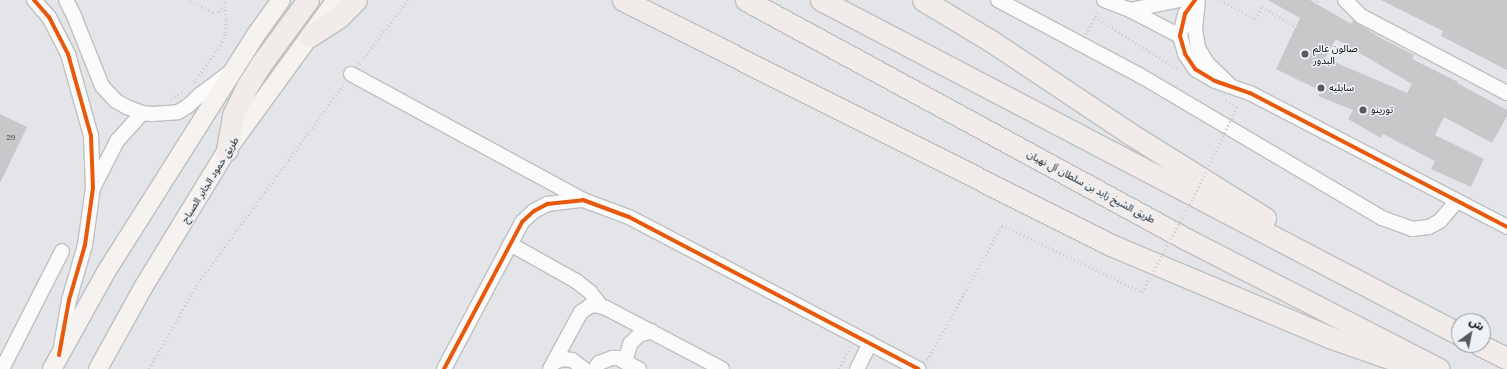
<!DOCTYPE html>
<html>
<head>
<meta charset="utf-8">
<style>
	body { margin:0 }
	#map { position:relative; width:1507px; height:369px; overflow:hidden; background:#e3e5e8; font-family:Lora,"Noto Sans Arabic",serif }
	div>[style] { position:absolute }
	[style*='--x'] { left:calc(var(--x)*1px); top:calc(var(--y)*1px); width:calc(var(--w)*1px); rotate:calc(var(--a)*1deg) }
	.building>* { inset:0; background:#c8c7c9 }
	.path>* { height:2.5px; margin-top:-1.25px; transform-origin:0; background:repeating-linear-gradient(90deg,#cccccd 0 1px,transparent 0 4px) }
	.roads { filter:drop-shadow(1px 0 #bec0c2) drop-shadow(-1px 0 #bec0c2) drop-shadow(0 1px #bec0c2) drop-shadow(0 -1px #bec0c2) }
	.minor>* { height:14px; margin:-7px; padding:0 7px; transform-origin:7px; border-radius:7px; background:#fbfbfc }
	.major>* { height:18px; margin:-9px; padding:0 9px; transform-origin:9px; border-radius:9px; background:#f5f2f0 }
	.highway>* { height:21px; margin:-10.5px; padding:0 10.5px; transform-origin:10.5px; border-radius:10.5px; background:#f1ece9 }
	.path-bridge>* { height:2.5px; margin-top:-1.25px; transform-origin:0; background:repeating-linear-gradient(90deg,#cccccd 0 1px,transparent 0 4px) }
	.cycleway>* { height:4px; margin:-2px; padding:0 2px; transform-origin:2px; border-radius:2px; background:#e8590c }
	.dots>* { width:11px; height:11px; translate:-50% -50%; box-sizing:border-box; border:2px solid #eef2f7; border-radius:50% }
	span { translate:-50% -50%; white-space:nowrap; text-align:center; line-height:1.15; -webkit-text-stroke:3px #eef2f7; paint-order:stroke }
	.number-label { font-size:8px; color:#3c3c3e }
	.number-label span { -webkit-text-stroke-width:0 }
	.poi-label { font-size:10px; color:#0d0e10 }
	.left { translate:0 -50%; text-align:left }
	.street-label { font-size:10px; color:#0d0e10 }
	.north { position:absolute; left:1451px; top:313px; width:40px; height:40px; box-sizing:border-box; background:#eef2f7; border:1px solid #94979b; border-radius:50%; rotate:33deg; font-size:11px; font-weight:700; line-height:16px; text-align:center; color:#0d0e10 }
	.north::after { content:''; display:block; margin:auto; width:14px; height:18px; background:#58595c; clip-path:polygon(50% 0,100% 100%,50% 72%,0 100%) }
</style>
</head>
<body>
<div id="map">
	<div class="building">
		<div style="clip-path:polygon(evenodd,1268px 0,1310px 0,1351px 24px,1353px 20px,1379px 37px,1414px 55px,1412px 59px,1458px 82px,1457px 83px,1507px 110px,1507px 116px,1492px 143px,1444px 117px,1435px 135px,1484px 159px,1471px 187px,1431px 169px,1435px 161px,1383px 134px,1381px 138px,1348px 119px,1353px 110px,1318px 96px,1321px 91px,1276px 69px,1300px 18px,1268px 0,1336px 39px,1412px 84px,1407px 93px,1325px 58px,1336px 39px)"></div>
		<div style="clip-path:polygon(1381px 0,1507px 0,1507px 70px,1441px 36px,1443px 31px)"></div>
		<div style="clip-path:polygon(0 114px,27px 127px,0 183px)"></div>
	</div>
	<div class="path">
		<div style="--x:191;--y:0;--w:25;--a:29"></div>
		<div style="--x:213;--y:12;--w:6;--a:0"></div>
		<div style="--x:219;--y:12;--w:7;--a:-45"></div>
		<div style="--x:224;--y:7;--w:7;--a:-74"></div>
		<div style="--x:1221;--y:0;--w:39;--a:29"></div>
		<div style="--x:1255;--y:19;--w:14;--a:-60"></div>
		<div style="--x:1262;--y:7;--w:44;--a:30.1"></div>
		<div style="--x:1300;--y:29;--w:34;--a:-58"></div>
		<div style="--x:1095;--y:17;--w:99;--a:32.2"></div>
		<div style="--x:1086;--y:34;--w:27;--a:-62"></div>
		<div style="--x:359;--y:64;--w:81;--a:-52.6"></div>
		<div style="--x:194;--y:82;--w:44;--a:-54.2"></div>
		<div style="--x:220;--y:46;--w:14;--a:-69"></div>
		<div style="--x:225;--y:33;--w:14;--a:-86"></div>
		<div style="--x:226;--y:19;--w:12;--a:-99"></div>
		<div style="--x:171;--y:99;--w:15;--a:-32"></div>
		<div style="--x:1226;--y:100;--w:13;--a:32"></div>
		<div style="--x:927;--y:360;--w:154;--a:-60.9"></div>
		<div style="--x:1002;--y:225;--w:155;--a:25.6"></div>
		<div style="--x:149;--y:369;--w:95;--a:-60.5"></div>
		<div style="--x:196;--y:286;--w:250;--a:-53.8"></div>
		<div style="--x:839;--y:369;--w:25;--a:-63"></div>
	</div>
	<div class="roads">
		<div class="minor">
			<div style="--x:34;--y:0;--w:23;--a:49"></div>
			<div style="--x:49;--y:17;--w:42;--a:62.8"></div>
			<div style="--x:68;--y:54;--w:85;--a:74.3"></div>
			<div style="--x:91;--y:136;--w:52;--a:87.8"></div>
			<div style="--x:93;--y:188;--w:58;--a:98"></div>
			<div style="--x:85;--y:245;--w:57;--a:106.2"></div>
			<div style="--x:69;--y:300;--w:48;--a:99.7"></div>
			<div style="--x:66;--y:0;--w:18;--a:63"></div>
			<div style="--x:74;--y:16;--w:75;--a:68.2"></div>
			<div style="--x:102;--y:86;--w:21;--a:47"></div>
			<div style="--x:116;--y:101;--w:13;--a:29"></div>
			<div style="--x:127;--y:107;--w:16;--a:22"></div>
			<div style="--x:142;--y:113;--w:10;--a:6"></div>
			<div style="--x:152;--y:114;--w:26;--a:-4"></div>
			<div style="--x:178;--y:112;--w:12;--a:-31"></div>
			<div style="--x:188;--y:106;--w:18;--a:-43"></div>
			<div style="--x:201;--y:94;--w:35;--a:-37"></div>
			<div style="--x:998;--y:0;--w:162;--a:28"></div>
			<div style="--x:1141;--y:76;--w:280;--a:30.5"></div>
			<div style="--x:1382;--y:218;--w:32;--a:20"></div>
			<div style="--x:1412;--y:229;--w:17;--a:-7"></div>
			<div style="--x:1429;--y:227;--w:13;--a:-29"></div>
			<div style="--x:1440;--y:221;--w:26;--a:-50"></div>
			<div style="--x:1104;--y:0;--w:28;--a:21"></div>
			<div style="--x:1130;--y:10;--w:56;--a:27.5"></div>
			<div style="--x:1195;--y:0;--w:17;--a:126"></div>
			<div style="--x:1185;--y:14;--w:23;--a:103"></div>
			<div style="--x:1180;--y:36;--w:19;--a:74"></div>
			<div style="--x:1185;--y:54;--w:18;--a:56"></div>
			<div style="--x:1195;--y:69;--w:23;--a:31"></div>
			<div style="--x:1215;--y:81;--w:37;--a:19"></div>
			<div style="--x:1250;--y:93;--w:290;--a:27.5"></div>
			<div style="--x:1198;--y:0;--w:29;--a:96"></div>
			<div style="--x:1195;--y:29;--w:19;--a:81"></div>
			<div style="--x:1198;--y:48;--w:17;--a:59"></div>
			<div style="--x:1207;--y:63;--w:33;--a:44"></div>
			<div style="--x:1345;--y:0;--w:23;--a:45"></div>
			<div style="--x:1361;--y:16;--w:165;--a:27.8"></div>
			<div style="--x:1130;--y:10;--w:50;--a:-11.5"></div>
			<div style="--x:351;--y:74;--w:264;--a:28.5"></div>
			<div style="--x:583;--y:200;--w:49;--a:20.3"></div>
			<div style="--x:629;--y:217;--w:327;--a:27.7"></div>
			<div style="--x:94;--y:186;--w:51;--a:-62.9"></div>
			<div style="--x:117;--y:141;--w:38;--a:-48"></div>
			<div style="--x:510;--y:244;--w:76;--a:29.3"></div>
			<div style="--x:576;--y:281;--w:18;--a:38"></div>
			<div style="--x:590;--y:292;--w:18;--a:52"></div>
			<div style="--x:554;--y:362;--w:9;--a:-18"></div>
			<div style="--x:563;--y:359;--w:9;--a:6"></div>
			<div style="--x:572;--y:360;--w:15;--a:37"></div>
			<div style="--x:625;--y:362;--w:19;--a:-74"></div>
			<div style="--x:630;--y:344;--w:13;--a:-45"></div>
			<div style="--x:639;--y:335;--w:13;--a:-18"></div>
			<div style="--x:2;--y:369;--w:132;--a:-63"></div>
			<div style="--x:444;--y:369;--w:166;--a:-62"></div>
			<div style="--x:522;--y:222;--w:16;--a:-43"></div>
			<div style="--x:534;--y:211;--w:15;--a:-28"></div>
			<div style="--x:547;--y:204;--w:35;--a:-7"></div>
			<div style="--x:550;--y:369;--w:65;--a:-61.5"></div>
			<div style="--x:581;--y:312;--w:11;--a:-34"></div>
			<div style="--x:590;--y:306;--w:5;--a:-11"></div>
			<div style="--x:595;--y:305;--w:11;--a:15"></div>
			<div style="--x:606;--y:308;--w:131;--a:27.7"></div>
			<div style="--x:595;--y:369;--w:7;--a:-56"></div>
			<div style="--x:599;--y:363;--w:14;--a:-21"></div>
			<div style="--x:612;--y:358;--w:6;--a:0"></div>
			<div style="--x:618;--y:358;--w:24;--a:28"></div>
			<div style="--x:857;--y:369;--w:29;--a:-63"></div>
		</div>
		<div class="major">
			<div style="--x:52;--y:369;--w:111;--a:-60.9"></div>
			<div style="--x:106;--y:272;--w:279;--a:-57.7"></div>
			<div style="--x:255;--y:36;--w:44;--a:-54.2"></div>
			<div style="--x:98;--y:369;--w:95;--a:-61"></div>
			<div style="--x:144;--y:286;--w:159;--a:-58.6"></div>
			<div style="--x:227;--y:150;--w:185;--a:-54"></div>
		</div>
		<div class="highway">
			<div style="--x:623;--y:0;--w:548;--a:26.66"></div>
			<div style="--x:1113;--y:246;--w:234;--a:22.8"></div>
			<div style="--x:1329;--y:337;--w:97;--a:19.2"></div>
			<div style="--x:746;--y:0;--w:501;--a:28.51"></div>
			<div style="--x:1186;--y:239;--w:284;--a:27.2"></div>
			<div style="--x:821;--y:0;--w:720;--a:27.63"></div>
			<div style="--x:923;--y:0;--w:79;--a:31.1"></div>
			<div style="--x:991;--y:41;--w:169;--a:33.7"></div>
			<div style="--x:1132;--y:135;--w:157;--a:32"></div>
			<div style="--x:310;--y:36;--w:35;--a:-33"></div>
			<div style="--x:339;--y:17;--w:24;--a:-45"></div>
			<div style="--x:227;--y:150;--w:36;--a:-80"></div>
			<div style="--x:233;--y:115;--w:30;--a:-64"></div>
			<div style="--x:246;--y:88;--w:28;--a:-58"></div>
			<div style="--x:261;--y:64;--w:79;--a:-53.7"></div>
			<div style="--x:1480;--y:345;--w:30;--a:27"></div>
		</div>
	</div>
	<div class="path-bridge">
		<div style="--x:1142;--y:292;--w:107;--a:-61.5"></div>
		<div style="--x:1193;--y:198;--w:101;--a:-64.2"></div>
	</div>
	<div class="cycleway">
		<div style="--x:34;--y:0;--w:23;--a:49"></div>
		<div style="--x:49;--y:17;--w:42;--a:62.8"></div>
		<div style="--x:68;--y:54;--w:85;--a:74.3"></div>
		<div style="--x:91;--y:136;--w:52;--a:87.8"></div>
		<div style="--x:93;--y:188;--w:58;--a:98"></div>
		<div style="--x:85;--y:245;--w:57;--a:106.2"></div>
		<div style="--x:69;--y:300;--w:56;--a:100.3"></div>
		<div style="--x:1195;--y:0;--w:17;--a:126"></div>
		<div style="--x:1185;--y:14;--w:23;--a:103"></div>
		<div style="--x:1180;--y:36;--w:19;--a:74"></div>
		<div style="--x:1185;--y:54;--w:18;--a:56"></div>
		<div style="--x:1195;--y:69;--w:23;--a:31"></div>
		<div style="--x:1215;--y:81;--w:37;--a:19"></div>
		<div style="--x:1250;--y:93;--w:290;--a:27.5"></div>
		<div style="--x:444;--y:369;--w:166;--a:-62"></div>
		<div style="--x:522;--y:222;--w:16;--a:-43"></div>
		<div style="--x:534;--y:211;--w:15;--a:-28"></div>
		<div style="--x:547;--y:204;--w:36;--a:-6"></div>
		<div style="--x:583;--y:200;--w:49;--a:20.3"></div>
		<div style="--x:629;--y:217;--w:327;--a:27.7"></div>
	</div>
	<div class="dots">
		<div style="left:1305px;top:54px;background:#58595c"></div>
		<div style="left:1321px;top:88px;background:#58595c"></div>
		<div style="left:1363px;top:110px;background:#58595c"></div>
	</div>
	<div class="number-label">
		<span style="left:11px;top:138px">29</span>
	</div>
	<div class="poi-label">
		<span class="left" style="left:1313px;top:54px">صالون عالم<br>البدور</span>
		<span class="left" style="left:1329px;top:88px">سابليه</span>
		<span class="left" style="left:1371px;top:110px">تورينو</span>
	</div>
	<div class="street-label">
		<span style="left:210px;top:180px;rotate:-58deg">طريق حمود الجابر الصباح</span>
		<span style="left:1091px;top:187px;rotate:28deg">طريق الشيخ زايد بن سلطان آل نهيان</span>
	</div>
	<div class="north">ش</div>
</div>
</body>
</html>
